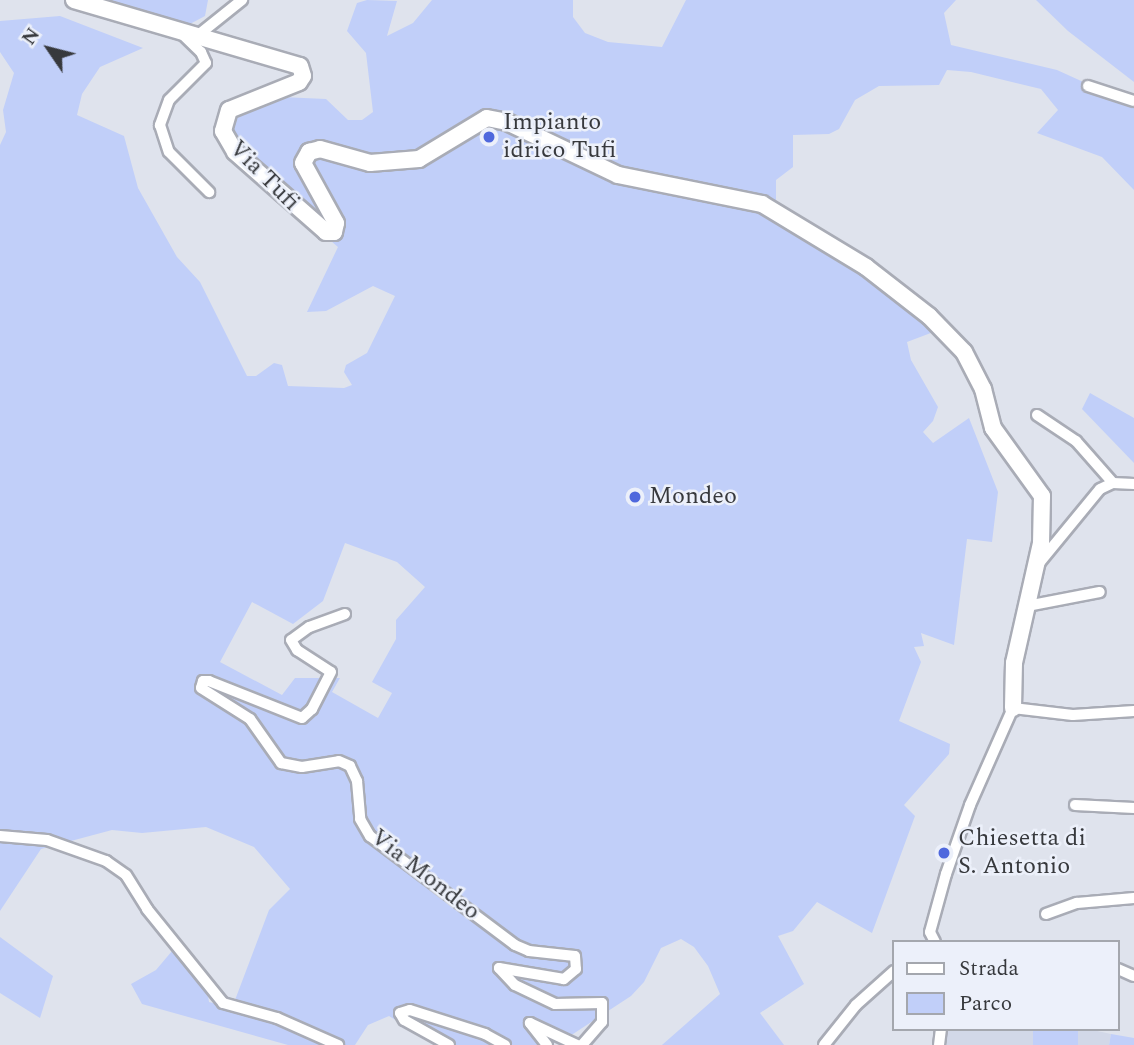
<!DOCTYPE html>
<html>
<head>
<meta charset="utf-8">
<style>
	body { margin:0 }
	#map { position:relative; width:1134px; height:1045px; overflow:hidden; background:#dfe3ed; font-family:Spectral,serif }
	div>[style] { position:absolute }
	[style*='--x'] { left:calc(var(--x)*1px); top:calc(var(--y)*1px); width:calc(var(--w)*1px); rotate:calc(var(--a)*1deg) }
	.built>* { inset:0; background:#d2d8e8 }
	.green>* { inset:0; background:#c1cff9; transform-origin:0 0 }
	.roads { filter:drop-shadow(2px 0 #a9acb6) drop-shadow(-2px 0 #a9acb6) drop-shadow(0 2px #a9acb6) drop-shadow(0 -2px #a9acb6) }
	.street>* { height:10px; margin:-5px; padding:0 5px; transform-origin:5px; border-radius:5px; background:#fff }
	.secondary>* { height:16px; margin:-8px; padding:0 8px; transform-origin:8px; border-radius:8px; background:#fff }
	.dots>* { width:19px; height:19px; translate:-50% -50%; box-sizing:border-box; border:4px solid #ecf0fa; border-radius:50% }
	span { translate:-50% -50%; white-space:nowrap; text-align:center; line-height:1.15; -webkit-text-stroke:5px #ecf0fa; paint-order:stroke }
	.poi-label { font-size:24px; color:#37393d }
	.left { translate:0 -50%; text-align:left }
	.street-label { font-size:24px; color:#37393d }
	.legend { position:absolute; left:892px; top:940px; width:228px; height:91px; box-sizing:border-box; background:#ecf0fa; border:2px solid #a4a7ae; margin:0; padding:9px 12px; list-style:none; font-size:21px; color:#37393d }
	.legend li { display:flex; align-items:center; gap:14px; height:35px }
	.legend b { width:35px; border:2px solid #a4a7ae }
	.north { position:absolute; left:14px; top:14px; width:70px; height:70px; -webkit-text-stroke:5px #ecf0fa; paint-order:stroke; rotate:305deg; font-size:19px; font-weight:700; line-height:28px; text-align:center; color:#37393d }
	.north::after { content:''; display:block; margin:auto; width:24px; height:32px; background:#37393d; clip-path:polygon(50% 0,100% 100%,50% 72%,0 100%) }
</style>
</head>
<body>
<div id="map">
	<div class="built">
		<div style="clip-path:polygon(948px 1029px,1088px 1029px,1111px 1034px,1109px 1045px,944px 1045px)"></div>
	</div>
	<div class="green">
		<div style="clip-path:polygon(81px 0,208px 0,205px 16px,188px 25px)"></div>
		<div style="clip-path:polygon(evenodd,367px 0,397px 1px,387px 36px,413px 23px,432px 0,573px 0,573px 17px,585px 33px,608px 42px,662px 47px,686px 0,956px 0,944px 13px,951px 45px,1057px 70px,1134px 105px,1134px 190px,1102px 157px,1037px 133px,1058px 110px,1041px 89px,971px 72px,947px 70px,939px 85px,879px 86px,855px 100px,839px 129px,829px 134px,793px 135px,793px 167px,776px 180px,776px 204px,936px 331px,907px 342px,911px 360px,938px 407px,933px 421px,923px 432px,933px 443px,969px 418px,998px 492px,992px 542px,967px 539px,954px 645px,921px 633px,924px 646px,914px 647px,921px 662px,899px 721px,950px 744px,949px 754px,904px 805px,915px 816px,872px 933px,817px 902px,793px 931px,778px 936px,804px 984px,760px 1013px,784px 1045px,662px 1045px,720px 994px,708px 966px,694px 947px,681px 939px,661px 948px,644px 982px,631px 996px,573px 1034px,542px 1037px,548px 1045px,436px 1045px,389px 1016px,368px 1025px,355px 1045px,288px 1045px,142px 1004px,131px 984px,156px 970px,172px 951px,207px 989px,209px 1002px,232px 1008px,269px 910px,290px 889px,254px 847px,206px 827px,142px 833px,112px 830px,41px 849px,0 911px,0 145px,6px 132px,3px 110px,14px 73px,0 52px,0 21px,60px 16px,143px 48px,100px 67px,82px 94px,77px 115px,124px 136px,138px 188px,177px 257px,200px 282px,247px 376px,256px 376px,274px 363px,282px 365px,288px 386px,344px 388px,352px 385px,344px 372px,346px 365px,367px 353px,395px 296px,373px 286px,326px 311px,307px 312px,338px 247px,247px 169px,220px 126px,259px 96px,326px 99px,348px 120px,362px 120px,373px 112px,366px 53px,347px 31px,357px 3px,367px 0,345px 543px,397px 562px,425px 587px,396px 620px,396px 639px,372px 682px,392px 693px,378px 718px,332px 692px,340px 678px,295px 678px,282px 695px,220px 662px,252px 602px,293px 624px,323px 601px,345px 543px)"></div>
		<div style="clip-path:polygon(1036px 0,1134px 0,1134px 82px,1068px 31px)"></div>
		<div style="clip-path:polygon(1090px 393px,1134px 418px,1134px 463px,1082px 409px)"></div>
		<div style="clip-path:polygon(0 937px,53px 976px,40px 1018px,0 993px)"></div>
		<div style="left:1033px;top:1029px;width:45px;height:16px"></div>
		<div style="clip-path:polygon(1111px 1034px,1134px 1038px,1134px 1045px,1109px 1045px)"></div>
	</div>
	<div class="roads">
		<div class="street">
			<div style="--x:181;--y:33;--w:28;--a:44"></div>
			<div style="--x:201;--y:52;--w:12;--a:66"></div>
			<div style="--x:206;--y:63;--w:52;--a:135"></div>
			<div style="--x:169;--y:100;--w:27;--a:110"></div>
			<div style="--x:160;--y:125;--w:28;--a:72"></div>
			<div style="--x:169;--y:152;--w:57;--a:45"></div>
			<div style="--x:197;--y:36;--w:58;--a:-38.7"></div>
			<div style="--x:1088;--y:86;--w:48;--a:18.1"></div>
			<div style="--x:1037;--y:415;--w:47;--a:33.7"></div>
			<div style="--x:1076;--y:441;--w:56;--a:48.6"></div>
			<div style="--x:1040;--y:562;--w:94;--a:-50.6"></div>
			<div style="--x:1100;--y:489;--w:14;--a:-25"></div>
			<div style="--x:1113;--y:483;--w:21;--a:3"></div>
			<div style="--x:1027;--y:606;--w:74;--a:-10.9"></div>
			<div style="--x:345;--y:614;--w:38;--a:160"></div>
			<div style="--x:309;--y:627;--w:22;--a:144"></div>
			<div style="--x:291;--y:640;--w:12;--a:59"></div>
			<div style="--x:297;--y:650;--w:40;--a:32.9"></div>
			<div style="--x:331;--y:672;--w:42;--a:117.2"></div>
			<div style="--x:312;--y:709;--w:13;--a:138"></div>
			<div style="--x:302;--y:718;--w:100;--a:-158.3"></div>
			<div style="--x:209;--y:681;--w:6;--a:180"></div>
			<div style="--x:203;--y:681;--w:7;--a:106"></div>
			<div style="--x:201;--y:688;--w:58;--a:32.3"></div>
			<div style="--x:250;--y:719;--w:54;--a:54.8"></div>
			<div style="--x:281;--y:763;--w:21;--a:11"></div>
			<div style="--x:302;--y:767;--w:37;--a:-9"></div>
			<div style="--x:339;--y:761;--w:12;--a:24"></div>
			<div style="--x:350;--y:766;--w:17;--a:65"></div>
			<div style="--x:357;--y:781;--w:38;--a:85"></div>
			<div style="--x:360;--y:819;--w:20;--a:60"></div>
			<div style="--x:370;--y:836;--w:181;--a:36.9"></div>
			<div style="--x:515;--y:945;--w:15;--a:23"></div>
			<div style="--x:529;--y:951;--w:46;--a:6.2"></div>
			<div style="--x:575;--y:956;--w:13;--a:86"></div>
			<div style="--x:576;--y:969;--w:16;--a:140"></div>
			<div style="--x:564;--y:979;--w:66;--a:-170.4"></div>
			<div style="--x:499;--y:968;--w:23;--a:47"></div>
			<div style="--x:515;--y:985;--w:44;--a:25.4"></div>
			<div style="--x:555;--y:1004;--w:47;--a:-1.2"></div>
			<div style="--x:602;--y:1003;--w:19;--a:90"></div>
			<div style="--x:602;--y:1022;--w:30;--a:131"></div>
			<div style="--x:1075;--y:805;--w:59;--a:2.9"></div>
			<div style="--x:0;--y:836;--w:47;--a:4.9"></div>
			<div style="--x:47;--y:840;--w:63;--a:19.6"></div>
			<div style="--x:106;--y:861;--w:24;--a:35"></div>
			<div style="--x:126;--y:875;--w:40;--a:58"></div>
			<div style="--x:147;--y:909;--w:121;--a:51"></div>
			<div style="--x:223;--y:1003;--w:56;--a:15.5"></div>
			<div style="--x:277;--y:1018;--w:67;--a:23.9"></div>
			<div style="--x:1046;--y:914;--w:33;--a:-20"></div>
			<div style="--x:1077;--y:903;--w:57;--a:-5"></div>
			<div style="--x:935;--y:942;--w:11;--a:-117"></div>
			<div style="--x:930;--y:932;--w:60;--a:-74.6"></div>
			<div style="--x:946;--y:874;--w:73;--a:-70.8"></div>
			<div style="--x:970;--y:805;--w:106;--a:-66.1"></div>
			<div style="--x:1013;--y:708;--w:60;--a:6.7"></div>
			<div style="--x:1073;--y:715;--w:61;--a:-3.8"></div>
			<div style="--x:1118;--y:969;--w:17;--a:24"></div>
			<div style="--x:449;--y:1045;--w:51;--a:-150.9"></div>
			<div style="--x:404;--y:1020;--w:8;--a:-120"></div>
			<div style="--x:400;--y:1013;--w:10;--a:-17"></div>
			<div style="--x:410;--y:1010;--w:79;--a:17.7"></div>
			<div style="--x:485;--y:1034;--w:23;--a:29"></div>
			<div style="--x:547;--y:1045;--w:28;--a:-128"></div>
			<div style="--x:530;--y:1023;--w:52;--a:25.1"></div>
			<div style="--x:824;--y:1045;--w:51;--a:-51.3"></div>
			<div style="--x:856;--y:1005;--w:51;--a:-41.8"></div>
			<div style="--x:939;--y:1045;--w:16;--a:-83"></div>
		</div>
		<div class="secondary">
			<div style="--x:74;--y:0;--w:235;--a:16.3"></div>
			<div style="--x:300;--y:66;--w:10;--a:73"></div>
			<div style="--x:303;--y:76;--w:7;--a:124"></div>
			<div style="--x:299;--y:82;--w:75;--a:158.2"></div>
			<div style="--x:229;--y:110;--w:22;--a:106"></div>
			<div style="--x:223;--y:131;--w:24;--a:60"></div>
			<div style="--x:235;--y:152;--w:121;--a:41.3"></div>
			<div style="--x:326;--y:232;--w:8;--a:0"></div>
			<div style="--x:334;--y:232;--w:9;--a:-77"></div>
			<div style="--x:336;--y:223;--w:68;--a:-118.8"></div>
			<div style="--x:303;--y:163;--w:13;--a:-61"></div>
			<div style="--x:309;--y:152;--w:11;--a:-15"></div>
			<div style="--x:320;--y:149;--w:52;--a:15.6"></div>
			<div style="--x:370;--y:163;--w:49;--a:-4.7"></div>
			<div style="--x:419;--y:159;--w:79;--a:-31.1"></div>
			<div style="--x:487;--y:118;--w:20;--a:11"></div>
			<div style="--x:507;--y:122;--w:123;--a:25.5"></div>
			<div style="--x:618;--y:175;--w:147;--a:11.4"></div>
			<div style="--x:762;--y:204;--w:122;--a:31.2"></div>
			<div style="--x:866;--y:267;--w:80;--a:37.9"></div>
			<div style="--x:929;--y:316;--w:50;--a:45.8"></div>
			<div style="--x:964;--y:352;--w:42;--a:62.8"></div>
			<div style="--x:983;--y:389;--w:40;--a:75.6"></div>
			<div style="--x:993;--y:428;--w:84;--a:54.2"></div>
			<div style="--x:1042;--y:496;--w:47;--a:91.2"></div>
			<div style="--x:1041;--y:543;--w:123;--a:102.7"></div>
			<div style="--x:1014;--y:663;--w:45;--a:91.3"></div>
		</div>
	</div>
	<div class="dots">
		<div style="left:489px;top:137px;background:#4f68dd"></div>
		<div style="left:635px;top:497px;background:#4f68dd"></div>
		<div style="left:944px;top:853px;background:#4f68dd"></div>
	</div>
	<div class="poi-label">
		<span class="left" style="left:503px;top:137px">Impianto<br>idrico Tufi</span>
		<span class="left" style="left:649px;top:497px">Mondeo</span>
		<span class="left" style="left:958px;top:853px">Chiesetta di<br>S. Antonio</span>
	</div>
	<div class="street-label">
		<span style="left:264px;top:176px;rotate:45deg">Via Tufi</span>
		<span style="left:425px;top:875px;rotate:38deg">Via Mondeo</span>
	</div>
	<ul class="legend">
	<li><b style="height:9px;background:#fff"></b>Strada</li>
	<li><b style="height:19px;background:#c1cff9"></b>Parco</li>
	</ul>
	<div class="north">N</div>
</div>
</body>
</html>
